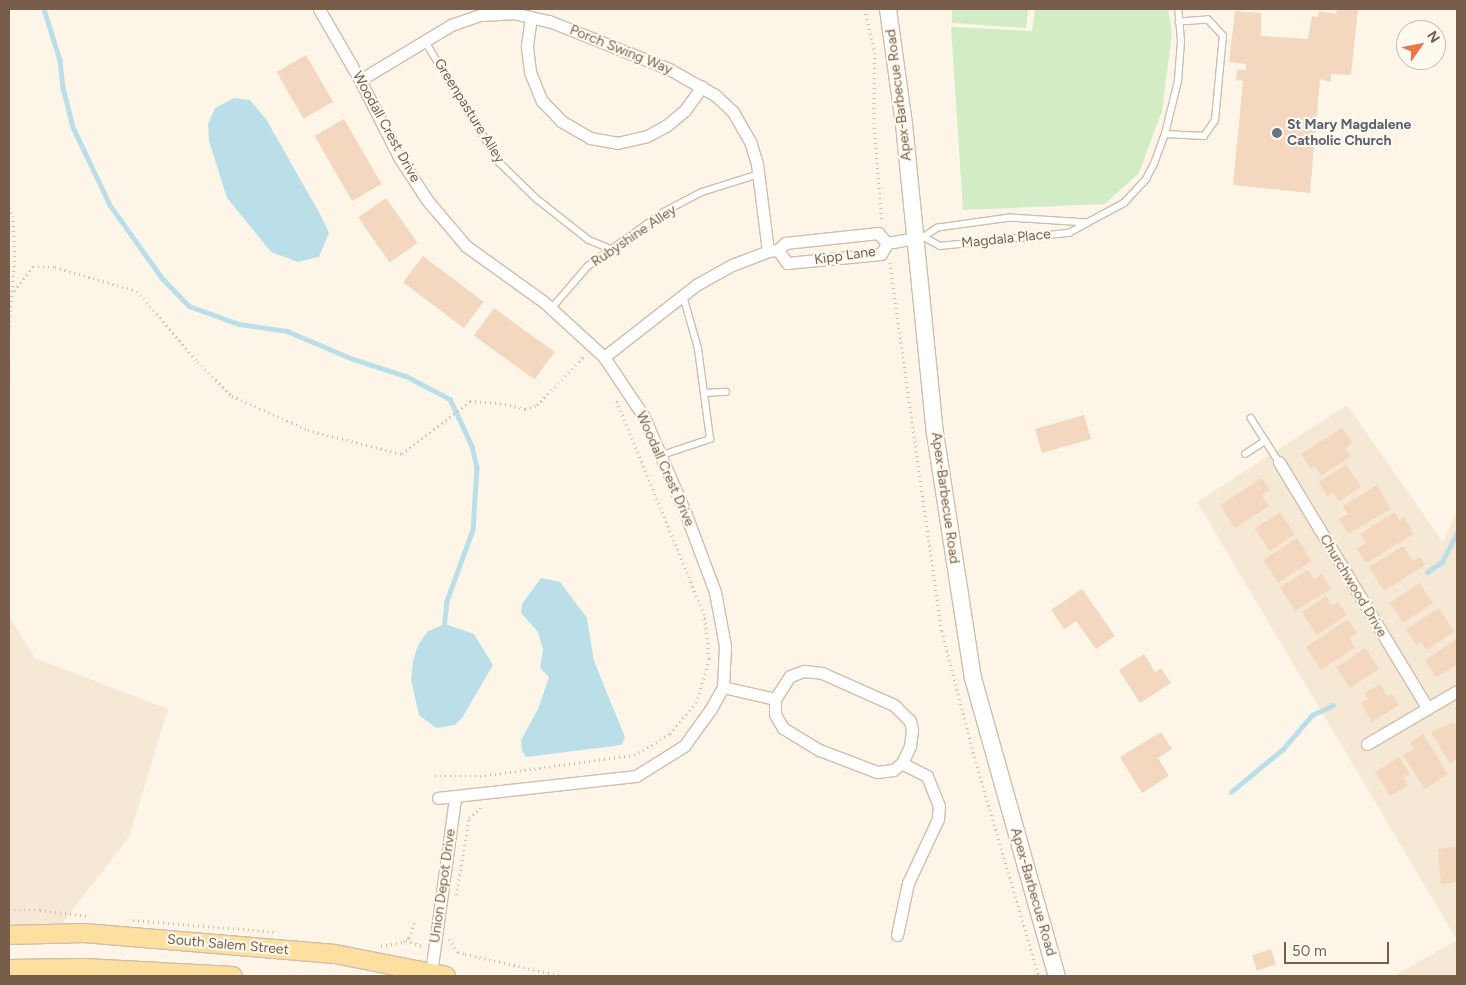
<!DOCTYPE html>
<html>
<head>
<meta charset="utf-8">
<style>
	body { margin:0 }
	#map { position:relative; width:1466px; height:985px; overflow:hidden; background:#fdf6e8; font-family:Figtree,sans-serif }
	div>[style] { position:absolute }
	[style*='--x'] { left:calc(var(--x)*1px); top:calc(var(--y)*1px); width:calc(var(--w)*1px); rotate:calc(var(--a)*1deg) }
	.residential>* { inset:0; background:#f5e9d6 }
	.green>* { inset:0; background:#d2ecc5 }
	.water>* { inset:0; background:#bbdfe8 }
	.stream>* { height:4.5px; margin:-2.25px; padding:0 2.25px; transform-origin:2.25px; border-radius:2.25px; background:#bbdfe8 }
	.building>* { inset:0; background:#f3d7be; transform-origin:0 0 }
	.path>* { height:2.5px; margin-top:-1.25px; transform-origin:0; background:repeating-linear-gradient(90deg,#d9baa1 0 1px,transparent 0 5px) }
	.roads { filter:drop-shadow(1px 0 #d0beac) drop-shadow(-1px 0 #d0beac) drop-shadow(0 1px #d0beac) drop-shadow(0 -1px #d0beac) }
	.lane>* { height:5.5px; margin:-2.75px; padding:0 2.75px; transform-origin:2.75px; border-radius:2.75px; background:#fff }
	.street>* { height:11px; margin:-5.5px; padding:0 5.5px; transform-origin:5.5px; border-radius:5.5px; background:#fff }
	.secondary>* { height:16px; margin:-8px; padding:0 8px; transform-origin:8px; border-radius:8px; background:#fff }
	.primary>* { height:18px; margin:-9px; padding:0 9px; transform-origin:9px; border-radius:9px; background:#fddf9f }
	.dots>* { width:14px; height:14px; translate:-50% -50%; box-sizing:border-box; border:2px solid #fffaef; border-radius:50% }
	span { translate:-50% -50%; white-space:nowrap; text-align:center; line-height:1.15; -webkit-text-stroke:4px #fffaef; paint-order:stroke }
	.street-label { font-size:14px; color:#785e4a }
	.worship-label { font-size:14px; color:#5b616d; font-weight:700 }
	.left { translate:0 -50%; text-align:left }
	.frame { position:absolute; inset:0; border:10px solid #785e4a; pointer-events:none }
	.north { position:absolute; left:1396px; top:20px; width:50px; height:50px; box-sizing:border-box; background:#fffaef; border:1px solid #c9bcad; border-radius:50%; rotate:57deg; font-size:14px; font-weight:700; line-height:20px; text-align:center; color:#785e4a }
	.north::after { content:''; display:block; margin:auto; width:18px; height:22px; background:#ea774a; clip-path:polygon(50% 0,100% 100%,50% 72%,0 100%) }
	.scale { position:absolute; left:1284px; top:942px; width:105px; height:22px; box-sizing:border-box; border:2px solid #785e4a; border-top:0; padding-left:6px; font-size:15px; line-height:18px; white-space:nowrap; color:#785e4a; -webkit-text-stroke:4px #fffaef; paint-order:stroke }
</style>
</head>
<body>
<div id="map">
	<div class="residential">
		<div style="clip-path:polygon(1347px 405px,1443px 542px,1457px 511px,1457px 976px,1394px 976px,1457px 940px,1197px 502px)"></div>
		<div style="clip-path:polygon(9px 616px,35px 658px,168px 709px,129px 837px,47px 943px,9px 944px)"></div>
	</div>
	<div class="green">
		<div style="clip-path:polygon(952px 9px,1028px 9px,1026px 28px,952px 23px)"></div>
		<div style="clip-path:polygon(1035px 9px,1168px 9px,1172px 33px,1162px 111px,1139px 173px,1105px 204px,963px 210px,951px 27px,1032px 31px)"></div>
	</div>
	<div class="water">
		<div style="clip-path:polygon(234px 98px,250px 100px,266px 119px,320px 214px,329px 233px,319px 257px,298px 262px,271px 252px,227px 198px,209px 141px,208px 124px,215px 108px)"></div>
		<div style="clip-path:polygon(541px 578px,560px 582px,587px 618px,594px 661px,625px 737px,622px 745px,526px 757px,522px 751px,521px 740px,538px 709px,549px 677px,540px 668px,543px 650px,538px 632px,521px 613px,522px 604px)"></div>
		<div style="clip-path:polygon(445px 624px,474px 634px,493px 665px,462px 718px,455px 725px,436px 728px,419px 715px,411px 680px,413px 661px,418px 645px,428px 631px)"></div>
	</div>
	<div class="stream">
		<div style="--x:44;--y:9;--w:53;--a:72.6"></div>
		<div style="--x:60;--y:60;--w:27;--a:84"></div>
		<div style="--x:63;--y:87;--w:41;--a:76"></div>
		<div style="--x:73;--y:127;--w:86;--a:64.6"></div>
		<div style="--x:110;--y:205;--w:90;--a:54.5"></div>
		<div style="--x:162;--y:278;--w:39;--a:46"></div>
		<div style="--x:189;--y:306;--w:53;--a:19.8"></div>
		<div style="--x:239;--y:324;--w:49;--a:8.3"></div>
		<div style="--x:287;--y:331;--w:72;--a:23"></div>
		<div style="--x:353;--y:359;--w:56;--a:17.8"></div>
		<div style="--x:406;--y:376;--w:50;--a:27.6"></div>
		<div style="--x:450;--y:399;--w:52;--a:64.9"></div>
		<div style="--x:472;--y:446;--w:22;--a:77"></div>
		<div style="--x:477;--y:467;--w:63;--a:93.6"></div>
		<div style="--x:473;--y:530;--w:76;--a:110.1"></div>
		<div style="--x:447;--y:601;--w:28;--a:96"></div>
		<div style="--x:1427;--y:572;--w:18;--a:-34"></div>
		<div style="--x:1442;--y:562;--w:34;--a:-63"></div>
		<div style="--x:1231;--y:792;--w:67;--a:-39.6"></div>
		<div style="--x:1283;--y:749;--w:45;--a:-49.5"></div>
		<div style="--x:1312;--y:715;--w:23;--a:-25"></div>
	</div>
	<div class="building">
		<div style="clip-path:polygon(1337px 9px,1358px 9px,1351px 75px,1331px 74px,1331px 82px,1320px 79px,1310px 193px,1233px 185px,1243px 81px,1236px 80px,1237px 70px,1246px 70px,1246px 64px,1229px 62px,1235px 11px,1261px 13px,1261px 36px,1308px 39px,1312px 16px,1318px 17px,1319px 11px,1336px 14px)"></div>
		<div style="left:306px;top:55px;width:54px;height:34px;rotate:60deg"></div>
		<div style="left:344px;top:119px;width:75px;height:34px;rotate:60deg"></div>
		<div style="left:386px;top:198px;width:55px;height:34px;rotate:55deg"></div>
		<div style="left:423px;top:256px;width:76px;height:33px;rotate:37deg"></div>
		<div style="left:494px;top:308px;width:75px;height:34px;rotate:36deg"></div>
		<div style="left:1084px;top:415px;width:25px;height:51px;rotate:74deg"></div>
		<div style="clip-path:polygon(1342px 428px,1352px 443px,1346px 448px,1351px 456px,1321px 476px,1315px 466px,1311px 469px,1301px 454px)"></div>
		<div style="clip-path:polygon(1346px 464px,1361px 487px,1339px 501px,1333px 492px,1327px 496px,1319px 482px)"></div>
		<div style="clip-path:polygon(1262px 478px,1270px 490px,1262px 495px,1269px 506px,1235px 528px,1220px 505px)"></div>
		<div style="clip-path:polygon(1377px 485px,1391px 509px,1348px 534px,1339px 519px,1348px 514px,1343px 506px)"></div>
		<div style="left:1280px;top:512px;width:27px;height:30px;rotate:57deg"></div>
		<div style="clip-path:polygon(1395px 512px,1399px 520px,1404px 517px,1414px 534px,1366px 563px,1357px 549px,1366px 543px,1360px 534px)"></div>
		<div style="left:1297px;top:538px;width:27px;height:40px;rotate:57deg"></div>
		<div style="clip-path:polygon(1403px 546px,1413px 561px,1420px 557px,1425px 565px,1384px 591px,1369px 567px)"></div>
		<div style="clip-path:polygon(1308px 570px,1314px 579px,1322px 574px,1331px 589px,1295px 611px,1280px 587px)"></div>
		<div style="left:1420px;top:583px;width:24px;height:36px;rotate:57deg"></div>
		<div style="clip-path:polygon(1082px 589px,1115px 636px,1096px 649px,1076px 621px,1064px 629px,1051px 610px)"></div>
		<div style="clip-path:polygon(1326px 596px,1332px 606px,1338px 602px,1347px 615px,1317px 635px,1302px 612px)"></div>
		<div style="clip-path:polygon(1439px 608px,1454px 632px,1426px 650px,1421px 642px,1416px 645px,1406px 629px)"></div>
		<div style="clip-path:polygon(1348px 619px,1357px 633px,1349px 638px,1355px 648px,1321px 670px,1306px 647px)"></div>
		<div style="clip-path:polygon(1457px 639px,1457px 664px,1436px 678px,1425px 660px)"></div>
		<div style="left:1365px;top:648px;width:25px;height:35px;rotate:56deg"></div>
		<div style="clip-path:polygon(1144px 654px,1155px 672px,1161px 668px,1171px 683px,1140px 703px,1119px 670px)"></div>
		<div style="clip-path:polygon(1380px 684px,1387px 696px,1392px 693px,1399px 705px,1372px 722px,1361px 703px,1368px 699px,1365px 693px)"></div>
		<div style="clip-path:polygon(1454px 722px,1457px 727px,1457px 759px,1450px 763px,1431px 732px)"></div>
		<div style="clip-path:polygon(1161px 732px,1172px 749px,1158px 758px,1169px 776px,1142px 793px,1120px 757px)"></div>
		<div style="clip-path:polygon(1423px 734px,1448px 774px,1425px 789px,1403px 755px,1414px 749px,1410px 743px)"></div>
		<div style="clip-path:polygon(1399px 757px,1410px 774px,1404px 778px,1408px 785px,1390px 796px,1375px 772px)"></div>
		<div style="clip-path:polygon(1457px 847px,1457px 882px,1441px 884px,1438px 849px)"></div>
		<div style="left:1271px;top:949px;width:16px;height:20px;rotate:72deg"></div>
	</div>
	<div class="path">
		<div style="--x:865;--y:9;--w:45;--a:77.2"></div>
		<div style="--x:875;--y:53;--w:70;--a:90.8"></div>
		<div style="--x:874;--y:123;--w:98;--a:85.3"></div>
		<div style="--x:9;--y:208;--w:9;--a:63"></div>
		<div style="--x:13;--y:216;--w:40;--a:87.1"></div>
		<div style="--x:15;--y:256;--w:78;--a:94.4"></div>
		<div style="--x:890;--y:263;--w:372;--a:82"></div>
		<div style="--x:942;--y:631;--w:135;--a:75.5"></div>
		<div style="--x:976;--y:762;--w:223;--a:73.6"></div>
		<div style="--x:14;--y:291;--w:31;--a:-52"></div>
		<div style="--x:33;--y:267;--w:22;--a:0"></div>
		<div style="--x:55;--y:267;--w:85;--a:16.3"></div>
		<div style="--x:137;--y:291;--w:94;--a:49.3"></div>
		<div style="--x:198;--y:362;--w:48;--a:45"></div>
		<div style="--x:232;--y:396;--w:83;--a:24.1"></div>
		<div style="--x:308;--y:430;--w:97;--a:14.3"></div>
		<div style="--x:402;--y:454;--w:86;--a:-37.9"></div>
		<div style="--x:470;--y:401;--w:30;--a:4"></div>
		<div style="--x:500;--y:403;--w:26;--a:13"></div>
		<div style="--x:525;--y:409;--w:13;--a:-18"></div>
		<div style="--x:537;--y:405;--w:68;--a:-46.2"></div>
		<div style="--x:9;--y:363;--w:25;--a:90"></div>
		<div style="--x:435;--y:776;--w:45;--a:0"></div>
		<div style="--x:480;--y:776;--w:155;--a:-7.8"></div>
		<div style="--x:634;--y:755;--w:42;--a:-30.3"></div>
		<div style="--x:670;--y:734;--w:40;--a:-50"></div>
		<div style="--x:696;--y:703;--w:46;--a:-73.5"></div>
		<div style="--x:709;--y:659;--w:44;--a:-96.5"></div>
		<div style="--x:704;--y:615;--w:232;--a:-112.3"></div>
		<div style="--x:456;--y:895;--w:78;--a:-80.4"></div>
		<div style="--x:469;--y:818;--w:14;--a:-39"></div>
		<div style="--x:480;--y:809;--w:4;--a:-104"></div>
		<div style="--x:9;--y:910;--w:31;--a:0"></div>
		<div style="--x:40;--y:910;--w:48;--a:7.1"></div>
		<div style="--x:133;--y:920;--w:144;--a:4.8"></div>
		<div style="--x:449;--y:939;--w:16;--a:55"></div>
		<div style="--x:458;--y:952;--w:7;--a:16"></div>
		<div style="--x:465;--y:954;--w:100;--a:12.7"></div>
		<div style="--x:406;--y:940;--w:19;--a:21"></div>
		<div style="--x:381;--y:946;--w:23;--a:-10"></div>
		<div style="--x:404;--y:942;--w:6;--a:-39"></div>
		<div style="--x:409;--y:938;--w:18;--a:-71"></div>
	</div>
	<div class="roads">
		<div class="lane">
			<div style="--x:425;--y:41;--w:143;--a:58.4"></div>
			<div style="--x:500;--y:163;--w:52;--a:44.2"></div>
			<div style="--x:537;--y:199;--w:66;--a:38.3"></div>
			<div style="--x:589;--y:240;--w:24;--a:22"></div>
			<div style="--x:1165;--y:134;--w:39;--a:3"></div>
			<div style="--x:1204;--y:136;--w:19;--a:-55"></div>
			<div style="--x:1215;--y:120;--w:84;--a:-84.6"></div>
			<div style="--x:1223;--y:36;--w:22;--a:-133"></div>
			<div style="--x:1208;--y:20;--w:29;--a:176"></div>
			<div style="--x:1087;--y:223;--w:42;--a:-28.4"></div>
			<div style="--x:1124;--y:203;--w:33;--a:-47"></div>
			<div style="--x:1146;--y:179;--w:17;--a:-62"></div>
			<div style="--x:1154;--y:164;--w:32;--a:-70"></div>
			<div style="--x:1165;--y:134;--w:55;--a:-76.2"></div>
			<div style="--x:1178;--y:81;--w:40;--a:-85.7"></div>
			<div style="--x:1181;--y:41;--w:32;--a:-95"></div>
			<div style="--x:917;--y:238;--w:7;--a:-8"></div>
			<div style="--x:924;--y:237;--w:18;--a:29"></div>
			<div style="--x:940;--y:246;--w:130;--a:-5.8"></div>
			<div style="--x:1069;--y:233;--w:21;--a:-29"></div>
			<div style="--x:1087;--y:223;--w:77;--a:-176.3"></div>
			<div style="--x:1010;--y:218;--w:73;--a:172.1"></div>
			<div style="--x:938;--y:228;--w:17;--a:147"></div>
			<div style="--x:551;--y:309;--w:57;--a:-49.3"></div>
			<div style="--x:588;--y:266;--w:93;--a:-35.4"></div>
			<div style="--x:664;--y:212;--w:43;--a:-27.8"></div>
			<div style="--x:702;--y:192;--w:60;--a:-17.5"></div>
			<div style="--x:704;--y:393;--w:22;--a:-3"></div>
			<div style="--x:1251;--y:418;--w:52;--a:57.5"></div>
			<div style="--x:1245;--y:454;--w:24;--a:-33"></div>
			<div style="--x:662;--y:455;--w:51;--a:-18.4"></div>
			<div style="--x:710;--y:439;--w:91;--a:-97.6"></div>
			<div style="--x:698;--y:349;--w:55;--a:-105.8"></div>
		</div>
		<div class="street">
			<div style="--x:319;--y:9;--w:82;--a:60"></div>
			<div style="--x:360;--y:80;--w:86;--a:63.1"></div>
			<div style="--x:399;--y:157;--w:51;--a:56.9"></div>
			<div style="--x:427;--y:200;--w:60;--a:49.7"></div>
			<div style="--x:466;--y:246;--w:96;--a:35.7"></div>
			<div style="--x:544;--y:302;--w:81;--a:42.5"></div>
			<div style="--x:604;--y:357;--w:72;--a:56.3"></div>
			<div style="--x:644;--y:417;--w:103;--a:66.7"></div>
			<div style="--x:685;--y:512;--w:85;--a:69.4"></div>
			<div style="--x:715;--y:592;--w:55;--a:79.5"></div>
			<div style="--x:725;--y:646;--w:41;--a:92.8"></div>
			<div style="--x:723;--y:687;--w:26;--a:119"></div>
			<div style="--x:710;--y:710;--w:44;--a:125.8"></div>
			<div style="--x:684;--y:746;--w:57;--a:148"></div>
			<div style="--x:636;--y:776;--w:199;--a:173.7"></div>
			<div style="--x:531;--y:17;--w:30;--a:98"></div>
			<div style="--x:527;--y:47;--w:25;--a:83"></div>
			<div style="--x:530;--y:72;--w:31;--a:68"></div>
			<div style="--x:542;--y:101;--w:28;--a:46"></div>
			<div style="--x:561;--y:121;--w:34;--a:30"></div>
			<div style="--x:590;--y:138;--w:27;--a:10"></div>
			<div style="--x:617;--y:143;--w:31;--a:-13"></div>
			<div style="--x:647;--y:136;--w:21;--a:-28"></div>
			<div style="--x:666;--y:126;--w:25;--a:-40"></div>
			<div style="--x:685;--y:110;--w:29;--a:-54"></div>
			<div style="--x:360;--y:80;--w:106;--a:-31.1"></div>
			<div style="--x:451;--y:25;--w:31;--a:-19"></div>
			<div style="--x:480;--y:15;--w:33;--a:-3"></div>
			<div style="--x:513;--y:13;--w:37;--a:13"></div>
			<div style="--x:549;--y:21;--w:129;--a:21.8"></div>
			<div style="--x:669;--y:69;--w:53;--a:29.5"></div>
			<div style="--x:715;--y:95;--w:25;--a:43"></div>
			<div style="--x:733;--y:112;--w:34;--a:60"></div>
			<div style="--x:750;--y:141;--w:24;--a:73"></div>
			<div style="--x:757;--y:164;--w:88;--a:82.8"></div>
			<div style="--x:768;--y:251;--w:10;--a:-6"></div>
			<div style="--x:887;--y:243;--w:28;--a:-10"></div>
			<div style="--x:778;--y:250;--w:16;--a:55"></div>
			<div style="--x:787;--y:263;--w:94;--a:-5.5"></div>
			<div style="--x:881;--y:254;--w:13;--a:-61"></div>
			<div style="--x:778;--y:250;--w:10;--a:-45"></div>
			<div style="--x:785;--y:243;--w:94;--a:-6.1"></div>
			<div style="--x:878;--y:233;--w:13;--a:48"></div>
			<div style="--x:604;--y:357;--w:117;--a:-38"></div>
			<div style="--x:696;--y:285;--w:41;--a:-29.1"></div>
			<div style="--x:732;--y:265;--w:39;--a:-21"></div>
			<div style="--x:1279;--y:462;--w:288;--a:58.9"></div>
			<div style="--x:804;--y:671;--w:18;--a:6"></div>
			<div style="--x:822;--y:673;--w:79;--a:24"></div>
			<div style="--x:894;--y:705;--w:23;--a:45"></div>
			<div style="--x:910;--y:721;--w:9;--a:77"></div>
			<div style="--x:912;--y:730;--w:16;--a:97"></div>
			<div style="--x:910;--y:746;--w:19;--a:115"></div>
			<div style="--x:902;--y:763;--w:11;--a:142"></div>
			<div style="--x:893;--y:770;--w:16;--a:173"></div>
			<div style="--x:877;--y:772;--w:62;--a:-159.2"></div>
			<div style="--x:819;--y:750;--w:42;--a:-148.6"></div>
			<div style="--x:783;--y:728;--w:16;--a:-120"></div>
			<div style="--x:775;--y:714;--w:15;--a:-90"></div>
			<div style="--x:775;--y:699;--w:27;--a:-57"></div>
			<div style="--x:790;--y:676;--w:15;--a:-20"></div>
			<div style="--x:723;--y:687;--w:53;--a:13"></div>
			<div style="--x:1367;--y:744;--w:104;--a:-30.5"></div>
			<div style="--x:897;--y:935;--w:53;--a:-78.1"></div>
			<div style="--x:908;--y:883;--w:71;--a:-64.9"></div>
			<div style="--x:938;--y:819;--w:13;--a:-86"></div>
			<div style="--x:939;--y:806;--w:32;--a:-112"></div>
			<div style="--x:927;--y:776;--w:28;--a:-153"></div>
			<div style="--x:431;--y:973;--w:177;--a:-82.2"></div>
		</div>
		<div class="secondary">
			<div style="--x:888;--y:9;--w:116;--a:82.1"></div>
			<div style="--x:904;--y:124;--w:311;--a:84.3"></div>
			<div style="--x:935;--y:433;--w:248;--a:81.2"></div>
			<div style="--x:973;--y:678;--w:310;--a:74.3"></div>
		</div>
		<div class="primary">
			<div style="--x:9;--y:935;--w:75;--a:-1.5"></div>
			<div style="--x:84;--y:933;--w:252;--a:4.8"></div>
			<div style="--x:335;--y:954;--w:113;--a:11.2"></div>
			<div style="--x:9;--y:969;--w:76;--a:-0.8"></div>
			<div style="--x:85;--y:968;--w:148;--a:3.1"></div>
		</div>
	</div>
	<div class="dots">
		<div style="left:1277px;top:133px;background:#6b7280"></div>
	</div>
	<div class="street-label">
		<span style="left:621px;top:50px;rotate:22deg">Porch Swing Way</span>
		<span style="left:899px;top:95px;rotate:-97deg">Apex-Barbecue Road</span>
		<span style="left:469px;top:111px;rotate:58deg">Greenpasture Alley</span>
		<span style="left:386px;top:127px;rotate:61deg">Woodall Crest Drive</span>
		<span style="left:634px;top:236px;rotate:-34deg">Rubyshine Alley</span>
		<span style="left:1006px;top:239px;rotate:-6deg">Magdala Place</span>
		<span style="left:845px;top:256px;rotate:-8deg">Kipp Lane</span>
		<span style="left:665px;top:469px;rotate:66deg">Woodall Crest Drive</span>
		<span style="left:945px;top:498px;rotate:82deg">Apex-Barbecue Road</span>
		<span style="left:1353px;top:586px;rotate:59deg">Churchwood Drive</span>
		<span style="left:443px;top:886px;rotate:-82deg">Union Depot Drive</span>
		<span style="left:1033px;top:892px;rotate:74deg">Apex-Barbecue Road</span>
		<span style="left:228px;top:945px;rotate:5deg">South Salem Street</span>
	</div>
	<div class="worship-label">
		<span class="left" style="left:1287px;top:133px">St Mary Magdalene<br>Catholic Church</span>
	</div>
	<div class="frame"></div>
	<div class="north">N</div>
	<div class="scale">50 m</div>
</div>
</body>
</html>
